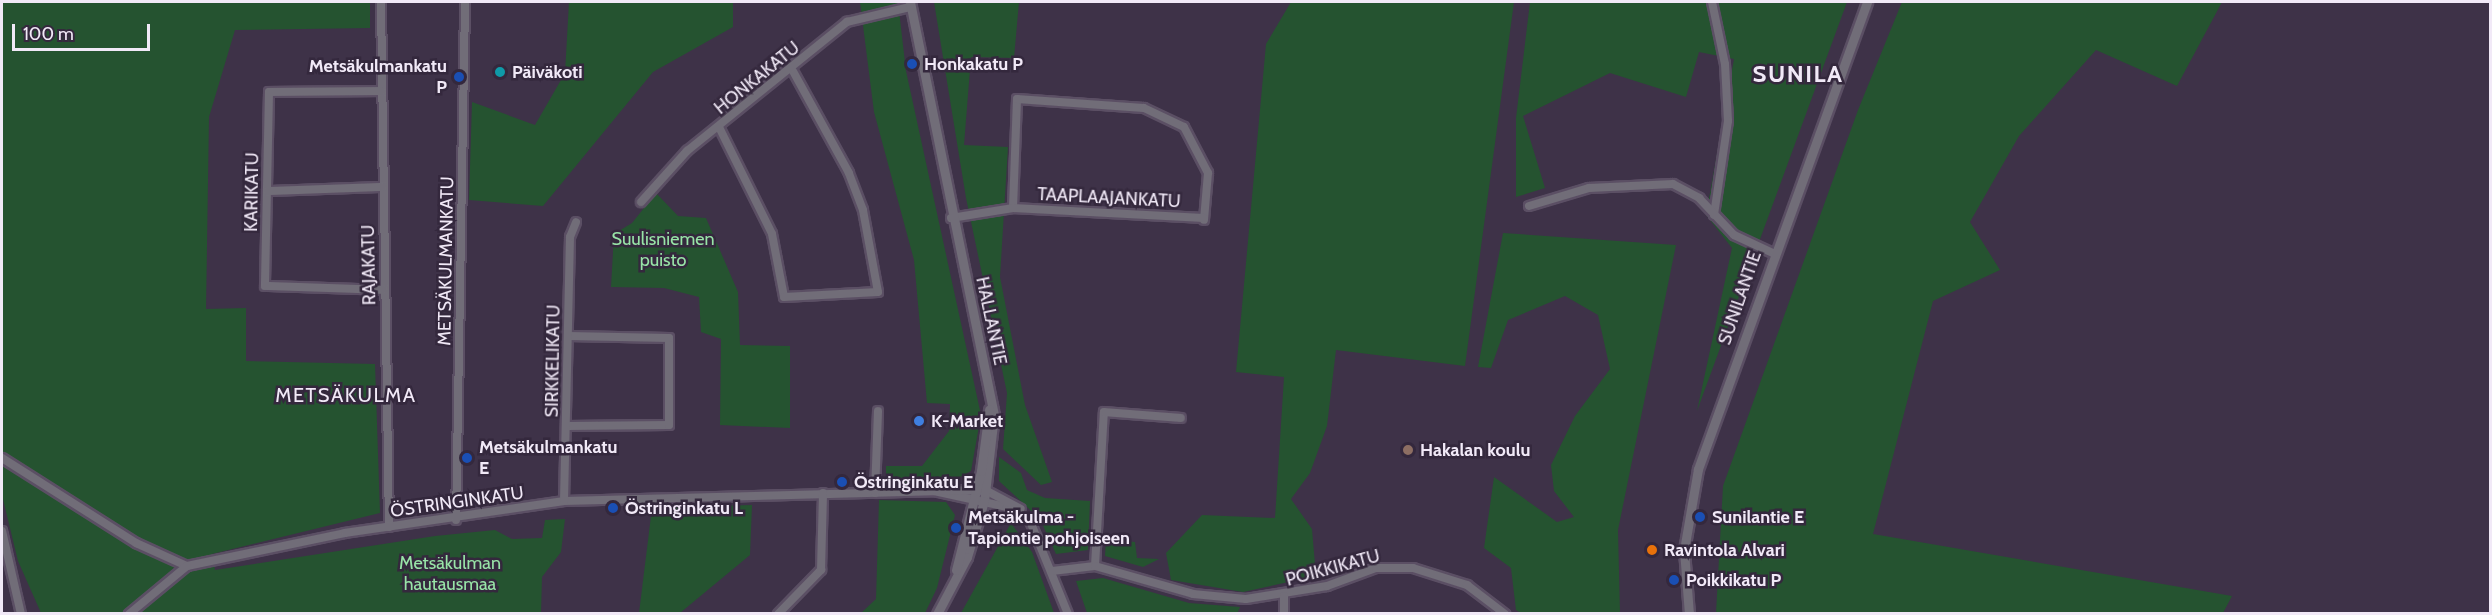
<!DOCTYPE html>
<html>
<head>
<meta charset="utf-8">
<style>
	body { margin:0 }
	#map { position:relative; width:2492px; height:615px; overflow:hidden; background:#3e3248; font-family:Cabin,sans-serif }
	div>[style] { position:absolute }
	[style*='--x'] { left:calc(var(--x)*1px); top:calc(var(--y)*1px); width:calc(var(--w)*1px); rotate:calc(var(--a)*1deg) }
	.green>* { inset:0; background:#255330 }
	.roads { filter:drop-shadow(2px 0 #5b4f64) drop-shadow(-2px 0 #5b4f64) drop-shadow(0 2px #5b4f64) drop-shadow(0 -2px #5b4f64) }
	.minor>* { height:8px; margin:-4px; padding:0 4px; transform-origin:4px; border-radius:4px; background:#716d78 }
	.tertiary>* { height:9px; margin:-4.5px; padding:0 4.5px; transform-origin:4.5px; border-radius:4.5px; background:#716d78 }
	.dots>* { width:16px; height:16px; translate:-50% -50%; box-sizing:border-box; border:3px solid #34283d; border-radius:50% }
	span { translate:-50% -50%; white-space:nowrap; text-align:center; line-height:1.15; -webkit-text-stroke:5px #34283d; paint-order:stroke }
	.poi-label { font-size:18px; color:#f1e9f7; font-weight:700 }
	.left { translate:0 -50%; text-align:left }
	.right { translate:-100% -50%; text-align:right }
	.street-label { font-size:18px; color:#f1e9f7 }
	.park-label { font-size:18px; color:#98e4a7 }
	.neighbourhood-label { font-size:20px; color:#f1e9f7; letter-spacing:1.5px }
	.district-label { font-size:24px; color:#f1e9f7; font-weight:700; letter-spacing:1.5px }
	.frame { position:absolute; inset:0; border:3px solid #f1e9f7; pointer-events:none }
	.scale { position:absolute; left:12px; top:24px; width:138px; height:27px; box-sizing:border-box; border:3px solid #f1e9f7; border-top:0; padding-left:8px; font-size:18px; line-height:21px; white-space:nowrap; color:#f1e9f7; -webkit-text-stroke:4px #34283d; paint-order:stroke }
</style>
</head>
<body>
<div id="map">
	<div class="green">
		<div style="clip-path:polygon(2px 2px,370px 2px,370px 28px,235px 30px,209px 117px,206px 309px,246px 308px,246px 361px,375px 364px,380px 513px,212px 554px,215px 570px,435px 536px,495px 530px,512px 539px,542px 538px,545px 520px,565px 519px,561px 552px,542px 577px,541px 613px,41px 613px,18px 561px,2px 495px)"></div>
		<div style="clip-path:polygon(569px 2px,733px 2px,733px 27px,653px 72px,543px 206px,469px 200px,472px 102px,535px 125px,565px 73px)"></div>
		<div style="clip-path:polygon(860px 2px,898px 2px,906px 71px,981px 415px,971px 471px,951px 482px,886px 483px,886px 466px,922px 466px,949px 431px,950px 404px,927px 403px,914px 260px,874px 112px)"></div>
		<div style="clip-path:polygon(934px 2px,1019px 2px,1014px 58px,971px 57px,964px 145px,1008px 147px,1000px 277px,1025px 405px,1052px 482px,1041px 485px,1003px 449px,1007px 393px,966px 198px)"></div>
		<div style="clip-path:polygon(1291px 2px,1514px 2px,1465px 366px,1336px 350px,1327px 426px,1310px 473px,1291px 499px,1312px 529px,1316px 576px,1243px 592px,1171px 580px,1166px 553px,1202px 515px,1275px 518px,1284px 377px,1236px 372px,1266px 44px)"></div>
		<div style="clip-path:polygon(1530px 2px,1847px 2px,1697px 411px,1732px 248px,1706px 215px,1734px 59px,1699px 52px,1686px 97px,1610px 73px,1523px 116px,1545px 188px,1516px 197px,1516px 118px)"></div>
		<div style="clip-path:polygon(1902px 2px,2222px 2px,2177px 86px,2096px 50px,2019px 136px,1970px 222px,2000px 270px,1933px 301px,1873px 534px,2232px 596px,2223px 613px,1716px 613px,1723px 486px,1858px 110px)"></div>
		<div style="clip-path:polygon(656px 193px,678px 216px,706px 218px,738px 292px,740px 345px,790px 346px,790px 428px,720px 425px,721px 339px,701px 332px,699px 297px,664px 288px,611px 287px,614px 234px,632px 223px)"></div>
		<div style="clip-path:polygon(1503px 233px,1676px 245px,1618px 530px,1620px 613px,1521px 613px,1516px 610px,1511px 568px,1484px 548px,1494px 477px,1557px 522px,1574px 517px,1554px 491px,1551px 465px,1575px 416px,1610px 369px,1598px 315px,1565px 296px,1508px 320px,1491px 368px,1478px 367px)"></div>
		<div style="clip-path:polygon(999px 457px,1021px 473px,1027px 490px,1045px 498px,1090px 501px,1088px 550px,1056px 554px,1040px 519px,999px 481px)"></div>
		<div style="clip-path:polygon(879px 500px,946px 502px,955px 515px,937px 588px,925px 613px,861px 613px,876px 599px)"></div>
		<div style="clip-path:polygon(752px 505px,750px 555px,680px 613px,639px 613px,652px 508px)"></div>
		<div style="clip-path:polygon(1011px 523px,1032px 552px,1054px 613px,961px 613px)"></div>
		<div style="clip-path:polygon(1106px 539px,1135px 542px,1137px 558px,1159px 559px,1143px 567px,1105px 556px)"></div>
		<div style="clip-path:polygon(1103px 578px,1189px 603px,1240px 607px,1237px 614px,1087px 613px,1076px 581px)"></div>
	</div>
	<div class="roads">
		<div class="minor">
			<div style="--x:381;--y:2;--w:525;--a:89.13"></div>
			<div style="--x:1712;--y:2;--w:63;--a:78.2"></div>
			<div style="--x:1725;--y:64;--w:57;--a:87"></div>
			<div style="--x:1728;--y:121;--w:95;--a:98.5"></div>
			<div style="--x:382;--y:91;--w:113;--a:179.5"></div>
			<div style="--x:269;--y:92;--w:194;--a:91.2"></div>
			<div style="--x:265;--y:286;--w:119;--a:1.9"></div>
			<div style="--x:719;--y:127;--w:119;--a:63.6"></div>
			<div style="--x:772;--y:234;--w:64;--a:79.2"></div>
			<div style="--x:784;--y:297;--w:94;--a:-3"></div>
			<div style="--x:878;--y:292;--w:83;--a:-100.4"></div>
			<div style="--x:863;--y:210;--w:40;--a:-111"></div>
			<div style="--x:849;--y:173;--w:116;--a:-118.8"></div>
			<div style="--x:267;--y:191;--w:116;--a:-2"></div>
			<div style="--x:641;--y:202;--w:69;--a:-48"></div>
			<div style="--x:687;--y:151;--w:206;--a:-38.9"></div>
			<div style="--x:847;--y:22;--w:65;--a:-13.4"></div>
			<div style="--x:1529;--y:206;--w:63;--a:-16.7"></div>
			<div style="--x:1589;--y:188;--w:84;--a:-2.7"></div>
			<div style="--x:1673;--y:184;--w:30;--a:28"></div>
			<div style="--x:1699;--y:198;--w:51;--a:46.6"></div>
			<div style="--x:1734;--y:235;--w:43;--a:24.8"></div>
			<div style="--x:1013;--y:208;--w:109;--a:-87.9"></div>
			<div style="--x:1017;--y:99;--w:127;--a:4.1"></div>
			<div style="--x:1144;--y:108;--w:44;--a:25.4"></div>
			<div style="--x:1184;--y:127;--w:52;--a:62.4"></div>
			<div style="--x:1208;--y:173;--w:47;--a:94.9"></div>
			<div style="--x:951;--y:218;--w:63;--a:-9.2"></div>
			<div style="--x:1013;--y:208;--w:191;--a:3"></div>
			<div style="--x:567;--y:426;--w:102;--a:-0.6"></div>
			<div style="--x:669;--y:425;--w:87;--a:-90"></div>
			<div style="--x:669;--y:338;--w:101;--a:-178.9"></div>
			<div style="--x:2;--y:458;--w:159;--a:32.4"></div>
			<div style="--x:136;--y:543;--w:56;--a:24.3"></div>
			<div style="--x:187;--y:566;--w:161;--a:-11.8"></div>
			<div style="--x:345;--y:533;--w:221;--a:-8.3"></div>
			<div style="--x:564;--y:501;--w:370;--a:-1.5"></div>
			<div style="--x:934;--y:491;--w:75;--a:12.4"></div>
			<div style="--x:1007;--y:507;--w:27;--a:31"></div>
			<div style="--x:1030;--y:521;--w:100;--a:67.8"></div>
			<div style="--x:936;--y:490;--w:51;--a:1.1"></div>
			<div style="--x:987;--y:491;--w:38;--a:28"></div>
			<div style="--x:875;--y:493;--w:82;--a:-87.9"></div>
			<div style="--x:564;--y:501;--w:264;--a:-88.7"></div>
			<div style="--x:570;--y:237;--w:16;--a:-68"></div>
			<div style="--x:456;--y:520;--w:518;--a:-89"></div>
			<div style="--x:2;--y:531;--w:85;--a:77.1"></div>
			<div style="--x:1095;--y:566;--w:154;--a:-86.7"></div>
			<div style="--x:1104;--y:412;--w:77;--a:4.5"></div>
			<div style="--x:1052;--y:571;--w:43;--a:-6.6"></div>
			<div style="--x:1095;--y:566;--w:102;--a:15.9"></div>
			<div style="--x:1193;--y:594;--w:53;--a:5.4"></div>
			<div style="--x:1246;--y:599;--w:82;--a:-9.1"></div>
			<div style="--x:1327;--y:586;--w:52;--a:-20.2"></div>
			<div style="--x:1376;--y:568;--w:37;--a:0"></div>
			<div style="--x:1413;--y:568;--w:57;--a:17.5"></div>
			<div style="--x:1467;--y:585;--w:48;--a:37.3"></div>
			<div style="--x:1284;--y:596;--w:18;--a:90"></div>
			<div style="--x:129;--y:614;--w:75;--a:-39.6"></div>
			<div style="--x:778;--y:614;--w:62;--a:-45.7"></div>
			<div style="--x:821;--y:570;--w:77;--a:-88.5"></div>
		</div>
		<div class="tertiary">
			<div style="--x:910;--y:2;--w:421;--a:78.5"></div>
			<div style="--x:994;--y:415;--w:87;--a:96.6"></div>
			<div style="--x:984;--y:501;--w:59;--a:106.9"></div>
			<div style="--x:967;--y:557;--w:64;--a:117.8"></div>
			<div style="--x:956;--y:570;--w:102;--a:-75.8"></div>
			<div style="--x:981;--y:471;--w:62;--a:-82.5"></div>
			<div style="--x:1689;--y:614;--w:64;--a:-94.5"></div>
			<div style="--x:1684;--y:550;--w:82;--a:-80.2"></div>
			<div style="--x:1698;--y:469;--w:497;--a:-70.1"></div>
		</div>
	</div>
	<div class="dots">
		<div style="left:912px;top:64px;background:#1a4fb4"></div>
		<div style="left:500px;top:72px;background:#0f9aa8"></div>
		<div style="left:459px;top:77px;background:#1a4fb4"></div>
		<div style="left:919px;top:421px;background:#3f7fe0"></div>
		<div style="left:1408px;top:450px;background:#8d6e63"></div>
		<div style="left:467px;top:458px;background:#1a4fb4"></div>
		<div style="left:842px;top:482px;background:#1a4fb4"></div>
		<div style="left:613px;top:508px;background:#1a4fb4"></div>
		<div style="left:1700px;top:517px;background:#1a4fb4"></div>
		<div style="left:956px;top:528px;background:#1a4fb4"></div>
		<div style="left:1652px;top:550px;background:#e8710a"></div>
		<div style="left:1674px;top:580px;background:#1a4fb4"></div>
	</div>
	<div class="poi-label">
		<span class="left" style="left:924px;top:64px">Honkakatu P</span>
		<span class="right" style="left:447px;top:77px">Metsäkulmankatu<br>P</span>
		<span class="left" style="left:512px;top:72px">Päiväkoti</span>
		<span class="left" style="left:931px;top:421px">K-Market</span>
		<span class="left" style="left:479px;top:458px">Metsäkulmankatu<br>E</span>
		<span class="left" style="left:1420px;top:450px">Hakalan koulu</span>
		<span class="left" style="left:854px;top:482px">Östringinkatu E</span>
		<span class="left" style="left:625px;top:508px">Östringinkatu L</span>
		<span class="left" style="left:1712px;top:517px">Sunilantie E</span>
		<span class="left" style="left:968px;top:528px">Metsäkulma -<br>Tapiontie pohjoiseen</span>
		<span class="left" style="left:1664px;top:550px">Ravintola Alvari</span>
		<span class="left" style="left:1686px;top:580px">Poikkikatu P</span>
	</div>
	<div class="street-label">
		<span style="left:757px;top:78px;rotate:-39deg">HONKAKATU</span>
		<span style="left:252px;top:192px;rotate:-89deg">KARIKATU</span>
		<span style="left:1109px;top:198px;rotate:3deg">TAAPLAAJANKATU</span>
		<span style="left:446px;top:261px;rotate:-89deg">METSÄKULMANKATU</span>
		<span style="left:369px;top:265px;rotate:-91deg">RAJAKATU</span>
		<span style="left:1740px;top:298px;rotate:-71deg">SUNILANTIE</span>
		<span style="left:991px;top:321px;rotate:78deg">HALLANTIE</span>
		<span style="left:553px;top:361px;rotate:-89deg">SIRKKELIKATU</span>
		<span style="left:457px;top:502px;rotate:-8deg">ÖSTRINGINKATU</span>
		<span style="left:1333px;top:568px;rotate:-15deg">POIKKIKATU</span>
	</div>
	<div class="park-label">
		<span style="left:663px;top:250px">Suulisniemen<br>puisto</span>
		<span style="left:450px;top:574px">Metsäkulman<br>hautausmaa</span>
	</div>
	<div class="neighbourhood-label">
		<span style="left:346px;top:395px">METSÄKULMA</span>
	</div>
	<div class="district-label">
		<span style="left:1798px;top:74px">SUNILA</span>
	</div>
	<div class="frame"></div>
	<div class="scale">100 m</div>
</div>
</body>
</html>
